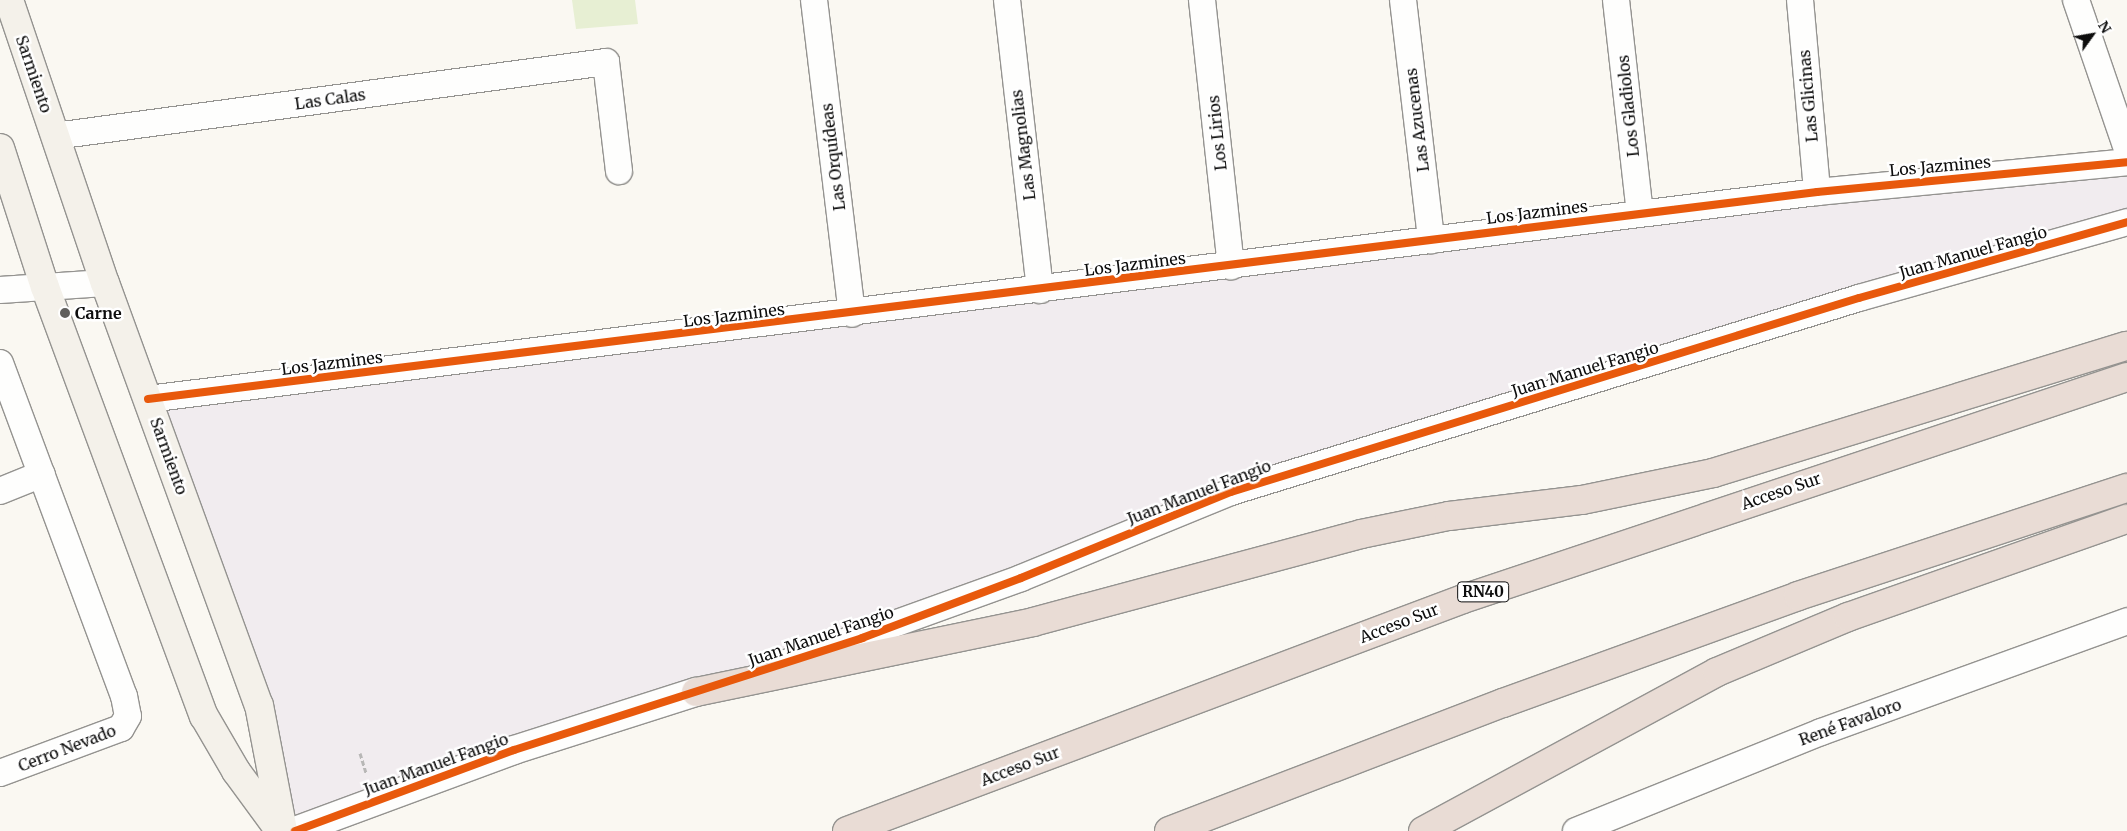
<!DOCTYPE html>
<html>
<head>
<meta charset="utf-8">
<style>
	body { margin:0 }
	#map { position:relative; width:2127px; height:831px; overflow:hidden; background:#faf8f2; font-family:Merriweather,serif }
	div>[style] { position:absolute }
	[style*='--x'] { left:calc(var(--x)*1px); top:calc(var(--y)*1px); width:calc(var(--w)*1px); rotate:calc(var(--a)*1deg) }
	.industrial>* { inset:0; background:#f1ecef }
	.green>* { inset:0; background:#e7efd3 }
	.path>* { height:3px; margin-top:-1.5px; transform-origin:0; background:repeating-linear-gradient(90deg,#b8b7b6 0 5px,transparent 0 7.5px) }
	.roads { filter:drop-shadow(1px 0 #949390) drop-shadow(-1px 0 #949390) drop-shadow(0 1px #949390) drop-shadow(0 -1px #949390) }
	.minor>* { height:26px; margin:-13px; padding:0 13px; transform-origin:13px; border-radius:13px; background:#fefefd }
	.tertiary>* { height:28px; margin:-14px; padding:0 14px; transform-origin:14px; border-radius:14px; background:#fefefd }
	.secondary>* { height:28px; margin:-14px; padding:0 14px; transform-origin:14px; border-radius:14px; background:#f4f1ea }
	.motorway>* { height:28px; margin:-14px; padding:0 14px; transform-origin:14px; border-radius:14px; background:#e9dcd5 }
	.cycleway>* { height:8px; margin:-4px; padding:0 4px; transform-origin:4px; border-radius:4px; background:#e8590c }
	.dots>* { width:14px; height:14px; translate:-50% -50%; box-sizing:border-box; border:2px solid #fff; border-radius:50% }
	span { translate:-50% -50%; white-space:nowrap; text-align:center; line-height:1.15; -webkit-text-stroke:5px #fff; paint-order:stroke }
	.shield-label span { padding:1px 4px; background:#fff; border:1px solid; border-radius:4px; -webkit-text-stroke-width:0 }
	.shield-label { font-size:15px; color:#0d0d0d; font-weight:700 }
	.street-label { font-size:16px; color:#0d0d0d }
	.poi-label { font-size:16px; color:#0d0d0d; font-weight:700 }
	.left { translate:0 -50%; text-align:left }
	.north { position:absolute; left:2067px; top:10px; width:50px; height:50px; -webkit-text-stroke:4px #fff; paint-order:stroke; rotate:58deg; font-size:14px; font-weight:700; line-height:20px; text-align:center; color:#0d0d0d }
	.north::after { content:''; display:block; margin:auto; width:18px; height:22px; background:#0d0d0d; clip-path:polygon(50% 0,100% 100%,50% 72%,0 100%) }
</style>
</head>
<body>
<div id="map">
	<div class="industrial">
		<div style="clip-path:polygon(2127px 162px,2127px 222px,1355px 454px,1021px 578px,295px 831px,148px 399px)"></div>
	</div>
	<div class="green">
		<div style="clip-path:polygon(572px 0,635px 0,638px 24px,576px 29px)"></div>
	</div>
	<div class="path">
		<div style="--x:360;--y:753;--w:21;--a:73"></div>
	</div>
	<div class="roads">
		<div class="minor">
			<div style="--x:814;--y:0;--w:316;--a:83.1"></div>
			<div style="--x:1007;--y:0;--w:292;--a:83.5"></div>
			<div style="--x:1202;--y:0;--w:268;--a:83.8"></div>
			<div style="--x:1403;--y:0;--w:242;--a:83.3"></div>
			<div style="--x:1616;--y:0;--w:214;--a:83.6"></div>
			<div style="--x:1800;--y:0;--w:193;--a:84.9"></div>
			<div style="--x:2076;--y:0;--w:157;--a:71.1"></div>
			<div style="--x:55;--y:136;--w:556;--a:-7.65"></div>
			<div style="--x:606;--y:62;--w:110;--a:83.2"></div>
			<div style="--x:0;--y:290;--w:105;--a:-3.8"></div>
			<div style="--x:0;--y:363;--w:355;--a:69.6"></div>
			<div style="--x:124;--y:696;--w:20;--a:79"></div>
			<div style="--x:128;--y:716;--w:14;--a:120"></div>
			<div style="--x:121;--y:728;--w:129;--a:159.6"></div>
			<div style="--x:148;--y:399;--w:1682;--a:-7.07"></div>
			<div style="--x:1817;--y:192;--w:311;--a:-5.5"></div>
			<div style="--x:0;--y:491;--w:45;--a:-22"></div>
			<div style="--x:780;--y:665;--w:256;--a:-19.8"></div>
			<div style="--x:1021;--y:578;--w:227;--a:-22.3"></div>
			<div style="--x:1231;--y:492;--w:657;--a:-17.17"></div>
			<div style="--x:1859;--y:298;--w:279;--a:-15.8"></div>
			<div style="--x:1576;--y:831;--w:264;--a:-22"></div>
			<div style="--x:1821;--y:732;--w:326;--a:-19.9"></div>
		</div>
		<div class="tertiary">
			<div style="--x:295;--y:831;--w:233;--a:-20.3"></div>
			<div style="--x:514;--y:750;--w:191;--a:-17.7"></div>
		</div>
		<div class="secondary">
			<div style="--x:9;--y:0;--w:299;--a:71.3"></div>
			<div style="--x:105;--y:283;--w:449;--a:70"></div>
			<div style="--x:259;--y:705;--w:128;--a:79.2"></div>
			<div style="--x:0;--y:148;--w:146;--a:72.1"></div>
			<div style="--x:45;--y:287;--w:458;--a:69.7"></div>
			<div style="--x:204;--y:716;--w:64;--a:59.8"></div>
			<div style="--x:236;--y:771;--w:74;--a:53.7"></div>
		</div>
		<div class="motorway">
			<div style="--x:696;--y:692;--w:344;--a:-11.7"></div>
			<div style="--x:1033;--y:622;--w:340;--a:-15"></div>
			<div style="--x:1361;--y:534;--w:90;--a:-11.6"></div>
			<div style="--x:1449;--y:516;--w:134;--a:-6.9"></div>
			<div style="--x:1582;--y:500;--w:134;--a:-11.6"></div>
			<div style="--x:1713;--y:473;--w:433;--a:-17.1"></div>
			<div style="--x:847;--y:831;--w:658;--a:-20.64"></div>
			<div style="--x:1463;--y:599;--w:700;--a:-18.49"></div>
			<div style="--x:1169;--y:831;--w:358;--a:-21"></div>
			<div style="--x:1503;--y:703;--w:314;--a:-19.9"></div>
			<div style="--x:1798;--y:596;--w:346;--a:-18.2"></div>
			<div style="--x:1423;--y:831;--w:334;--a:-28.4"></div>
			<div style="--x:1717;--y:672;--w:142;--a:-22.8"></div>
			<div style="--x:1848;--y:617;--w:296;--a:-19.4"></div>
		</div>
	</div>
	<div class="cycleway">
		<div style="--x:148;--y:399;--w:1682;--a:-7.07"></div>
		<div style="--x:1817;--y:192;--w:311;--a:-5.5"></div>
		<div style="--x:295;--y:831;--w:233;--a:-20.3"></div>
		<div style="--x:514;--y:750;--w:366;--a:-17.8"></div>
		<div style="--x:862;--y:638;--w:170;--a:-20.7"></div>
		<div style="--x:1021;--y:578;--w:227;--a:-22.3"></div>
		<div style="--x:1231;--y:492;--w:657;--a:-17.17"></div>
		<div style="--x:1859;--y:298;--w:279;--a:-15.8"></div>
	</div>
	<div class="dots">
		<div style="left:65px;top:313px;background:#605f5d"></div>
	</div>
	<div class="shield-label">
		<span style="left:1483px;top:592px">RN40</span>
	</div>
	<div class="street-label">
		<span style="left:34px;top:74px;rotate:71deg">Sarmiento</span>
		<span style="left:1808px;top:96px;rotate:-95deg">Las Glicinas</span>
		<span style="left:330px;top:99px;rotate:-8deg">Las Calas</span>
		<span style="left:1628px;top:106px;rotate:-96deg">Los Gladiolos</span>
		<span style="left:1417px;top:120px;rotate:-97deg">Las Azucenas</span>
		<span style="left:1217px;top:133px;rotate:-96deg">Los Lirios</span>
		<span style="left:1023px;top:145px;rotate:-97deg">Las Magnolias</span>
		<span style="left:833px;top:157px;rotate:-97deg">Las Orquídeas</span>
		<span style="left:1940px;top:166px;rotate:-5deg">Los Jazmines</span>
		<span style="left:1537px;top:212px;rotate:-7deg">Los Jazmines</span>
		<span style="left:1973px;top:252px;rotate:-16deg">Juan Manuel Fangio</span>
		<span style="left:1135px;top:264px;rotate:-7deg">Los Jazmines</span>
		<span style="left:734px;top:315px;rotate:-7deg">Los Jazmines</span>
		<span style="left:332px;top:363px;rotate:-7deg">Los Jazmines</span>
		<span style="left:1585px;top:369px;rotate:-17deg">Juan Manuel Fangio</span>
		<span style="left:169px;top:456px;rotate:70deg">Sarmiento</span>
		<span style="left:1781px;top:491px;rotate:-19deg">Acceso Sur</span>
		<span style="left:1199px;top:492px;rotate:-21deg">Juan Manuel Fangio</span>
		<span style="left:1399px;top:623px;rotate:-21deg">Acceso Sur</span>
		<span style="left:821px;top:636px;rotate:-19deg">Juan Manuel Fangio</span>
		<span style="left:1850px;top:722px;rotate:-20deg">René Favaloro</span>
		<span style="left:67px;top:748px;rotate:-21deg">Cerro Nevado</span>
		<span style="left:436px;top:764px;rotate:-20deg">Juan Manuel Fangio</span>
		<span style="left:1020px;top:766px;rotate:-21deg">Acceso Sur</span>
	</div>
	<div class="poi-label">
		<span class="left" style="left:75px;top:313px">Carne</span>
	</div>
	<div class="north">N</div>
</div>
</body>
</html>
